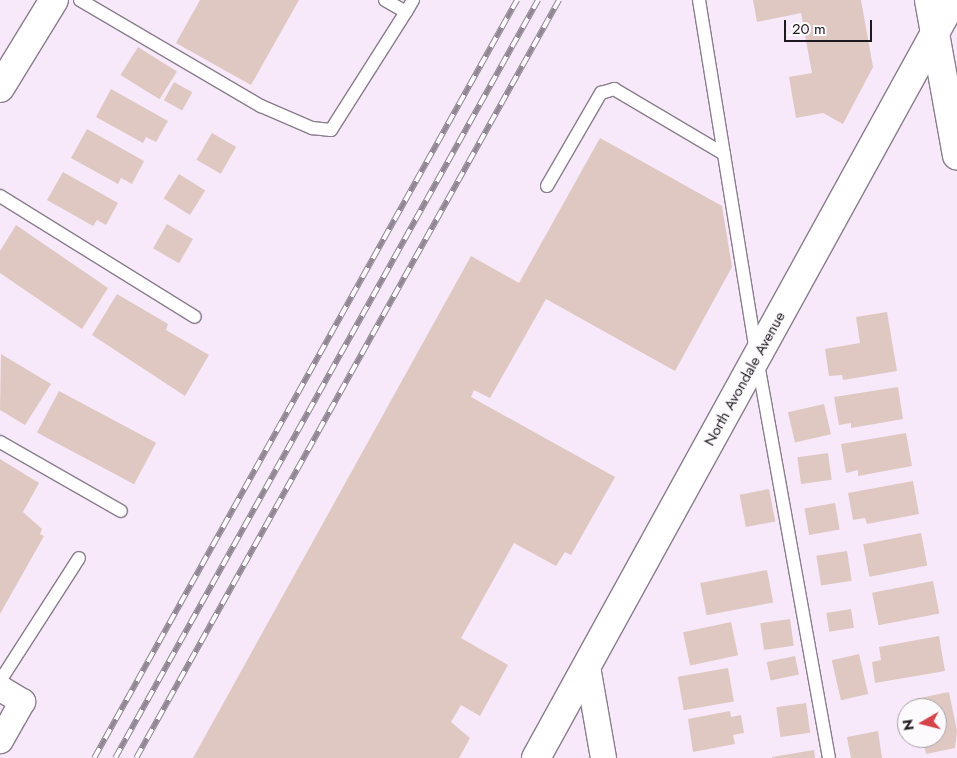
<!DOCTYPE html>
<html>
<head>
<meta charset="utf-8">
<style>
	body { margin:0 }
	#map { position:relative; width:957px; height:758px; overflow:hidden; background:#f7e9fa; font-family:Jost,sans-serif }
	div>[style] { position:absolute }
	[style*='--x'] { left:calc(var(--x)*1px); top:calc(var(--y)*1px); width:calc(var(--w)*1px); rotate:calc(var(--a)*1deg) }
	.building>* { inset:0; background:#dfc8c2; transform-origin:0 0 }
	.roads { filter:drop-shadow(1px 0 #8a7d8d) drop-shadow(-1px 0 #8a7d8d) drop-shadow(0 1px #8a7d8d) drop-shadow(0 -1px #8a7d8d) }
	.service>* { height:12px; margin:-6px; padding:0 6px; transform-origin:6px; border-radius:6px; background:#fff }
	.minor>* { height:25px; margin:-12.5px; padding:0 12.5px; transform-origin:12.5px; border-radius:12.5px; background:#fff }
	.tertiary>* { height:28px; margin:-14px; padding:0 14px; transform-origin:14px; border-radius:14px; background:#fff }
	.secondary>* { height:28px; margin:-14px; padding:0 14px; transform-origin:14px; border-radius:14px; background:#fff }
	.rail>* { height:5.5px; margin-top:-2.75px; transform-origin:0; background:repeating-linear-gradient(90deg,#fdfafe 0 11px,#918793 0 22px); box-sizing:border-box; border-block:1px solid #918793 }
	span { translate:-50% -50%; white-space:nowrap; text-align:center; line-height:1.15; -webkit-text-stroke:4px #fdfafe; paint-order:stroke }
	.street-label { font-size:15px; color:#1e191f }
	.north { position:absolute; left:897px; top:698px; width:50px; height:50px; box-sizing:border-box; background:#fdfafe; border:1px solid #a4a0a5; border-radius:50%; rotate:262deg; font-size:14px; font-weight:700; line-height:20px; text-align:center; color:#1e191f }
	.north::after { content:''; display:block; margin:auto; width:18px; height:22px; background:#d44449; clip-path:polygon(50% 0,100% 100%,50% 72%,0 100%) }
	.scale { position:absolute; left:784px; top:20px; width:88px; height:22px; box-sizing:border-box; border:2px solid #1e191f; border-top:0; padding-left:6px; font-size:15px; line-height:18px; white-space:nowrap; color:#1e191f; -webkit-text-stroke:4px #fdfafe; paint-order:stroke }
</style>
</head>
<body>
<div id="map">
	<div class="building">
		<div style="clip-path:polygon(200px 0,299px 0,251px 85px,176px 43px)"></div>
		<div style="clip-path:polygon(753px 0,861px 0,873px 67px,843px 124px,823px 113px,796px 118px,789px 77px,812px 73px,801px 13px,757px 22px)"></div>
		<div style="left:138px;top:47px;width:46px;height:33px;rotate:32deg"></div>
		<div style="left:174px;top:82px;width:21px;height:21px;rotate:29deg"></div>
		<div style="clip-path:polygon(111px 89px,168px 121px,156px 142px,146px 137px,143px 143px,96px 117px)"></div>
		<div style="clip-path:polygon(87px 129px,144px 161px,132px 184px,121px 178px,118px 184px,71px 158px)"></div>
		<div style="left:212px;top:133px;width:28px;height:31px;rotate:30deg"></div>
		<div style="clip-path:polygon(600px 138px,722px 206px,732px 267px,675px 371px,546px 299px,490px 398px,474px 390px,471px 397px,615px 477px,571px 555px,565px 552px,556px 566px,514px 543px,461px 638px,508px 665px,480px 716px,461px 705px,451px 722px,470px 738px,459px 758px,193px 758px,471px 256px,519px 283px)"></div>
		<div style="clip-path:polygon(63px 172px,118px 203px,106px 225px,97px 220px,93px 226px,47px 200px)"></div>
		<div style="left:179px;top:174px;width:31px;height:29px;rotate:32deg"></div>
		<div style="left:167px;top:224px;width:30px;height:28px;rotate:30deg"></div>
		<div style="clip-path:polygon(16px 225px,108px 288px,82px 329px,0 273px,0 251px)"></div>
		<div style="clip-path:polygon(117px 294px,168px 324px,166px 330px,209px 355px,185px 396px,92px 335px)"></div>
		<div style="clip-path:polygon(887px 312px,897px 371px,843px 380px,842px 375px,829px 376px,825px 349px,860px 343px,856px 317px)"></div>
		<div style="clip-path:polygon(1px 354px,51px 384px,25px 425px,0 410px)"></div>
		<div style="clip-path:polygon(898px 387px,903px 419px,851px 428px,851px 423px,839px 425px,834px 397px)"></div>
		<div style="left:59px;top:391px;width:110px;height:47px;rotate:28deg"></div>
		<div style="left:824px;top:404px;width:31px;height:37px;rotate:77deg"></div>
		<div style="clip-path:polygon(906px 433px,912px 466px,858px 476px,858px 470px,846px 473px,841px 444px)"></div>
		<div style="left:828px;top:453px;width:27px;height:31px;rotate:82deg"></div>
		<div style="clip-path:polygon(0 459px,39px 483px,23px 512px,42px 529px,40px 534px,44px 536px,0 614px)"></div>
		<div style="clip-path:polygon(913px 481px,919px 514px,867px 524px,865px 518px,853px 520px,848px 493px)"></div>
		<div style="left:769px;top:489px;width:33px;height:30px;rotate:79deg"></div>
		<div style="left:835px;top:503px;width:27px;height:31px;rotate:80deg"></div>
		<div style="left:921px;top:533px;width:33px;height:59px;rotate:79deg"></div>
		<div style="left:847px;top:551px;width:30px;height:31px;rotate:81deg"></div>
		<div style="left:767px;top:570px;width:33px;height:68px;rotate:79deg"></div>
		<div style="left:933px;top:581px;width:33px;height:62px;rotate:79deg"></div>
		<div style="left:851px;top:609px;width:19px;height:25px;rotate:81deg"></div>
		<div style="left:790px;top:619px;width:27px;height:30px;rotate:82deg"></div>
		<div style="left:731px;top:622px;width:34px;height:49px;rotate:78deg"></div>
		<div style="clip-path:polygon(939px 636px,945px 671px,875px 683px,872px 662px,881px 660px,879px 647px)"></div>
		<div style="left:859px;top:654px;width:41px;height:28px;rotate:77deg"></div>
		<div style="left:795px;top:656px;width:19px;height:29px;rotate:78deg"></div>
		<div style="left:728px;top:668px;width:34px;height:51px;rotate:80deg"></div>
		<div style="clip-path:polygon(949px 692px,957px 731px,955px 748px,926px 754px,923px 738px,937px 738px,937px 708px,916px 708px,915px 699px)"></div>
		<div style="left:806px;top:703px;width:30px;height:30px;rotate:82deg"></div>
		<div style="clip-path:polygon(730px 711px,731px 717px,741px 715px,744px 733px,733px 735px,735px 744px,693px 752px,688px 719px)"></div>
		<div style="clip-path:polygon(878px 731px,882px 758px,851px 758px,847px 737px)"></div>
		<div style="clip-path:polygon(814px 750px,815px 758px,772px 758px,772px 757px)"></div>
	</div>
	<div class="roads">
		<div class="service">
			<div style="--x:80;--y:0;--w:210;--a:30.4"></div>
			<div style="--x:261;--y:106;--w:56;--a:23.3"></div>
			<div style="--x:312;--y:128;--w:19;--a:6"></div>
			<div style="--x:331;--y:130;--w:140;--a:-57.6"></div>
			<div style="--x:385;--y:0;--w:24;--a:30"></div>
			<div style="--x:406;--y:12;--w:14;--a:-60"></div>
			<div style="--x:699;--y:0;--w:363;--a:80.8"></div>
			<div style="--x:757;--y:358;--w:406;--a:79.8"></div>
			<div style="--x:547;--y:186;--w:108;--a:-59.9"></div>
			<div style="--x:601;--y:93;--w:14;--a:-17"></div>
			<div style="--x:614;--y:89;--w:128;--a:30.6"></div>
			<div style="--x:0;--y:196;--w:229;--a:31.8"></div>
			<div style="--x:0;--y:442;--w:139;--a:29.7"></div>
			<div style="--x:0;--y:681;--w:146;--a:-57.3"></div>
		</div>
		<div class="minor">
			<div style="--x:587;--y:666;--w:93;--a:80.1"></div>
			<div style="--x:0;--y:688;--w:26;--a:31"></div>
			<div style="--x:22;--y:701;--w:45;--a:119.4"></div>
		</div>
		<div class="tertiary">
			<div style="--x:929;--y:0;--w:158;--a:79.8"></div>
			<div style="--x:536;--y:758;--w:865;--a:-61.18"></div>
		</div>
		<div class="secondary">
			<div style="--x:0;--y:88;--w:103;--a:-58.5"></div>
		</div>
	</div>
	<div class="rail">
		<div style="--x:94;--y:758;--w:868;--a:-60.84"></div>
		<div style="--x:115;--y:758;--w:868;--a:-60.84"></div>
		<div style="--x:136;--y:758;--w:868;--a:-60.84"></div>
	</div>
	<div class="street-label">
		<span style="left:745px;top:379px;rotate:-61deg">North Avondale Avenue</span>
	</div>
	<div class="north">N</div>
	<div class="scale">20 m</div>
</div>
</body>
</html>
